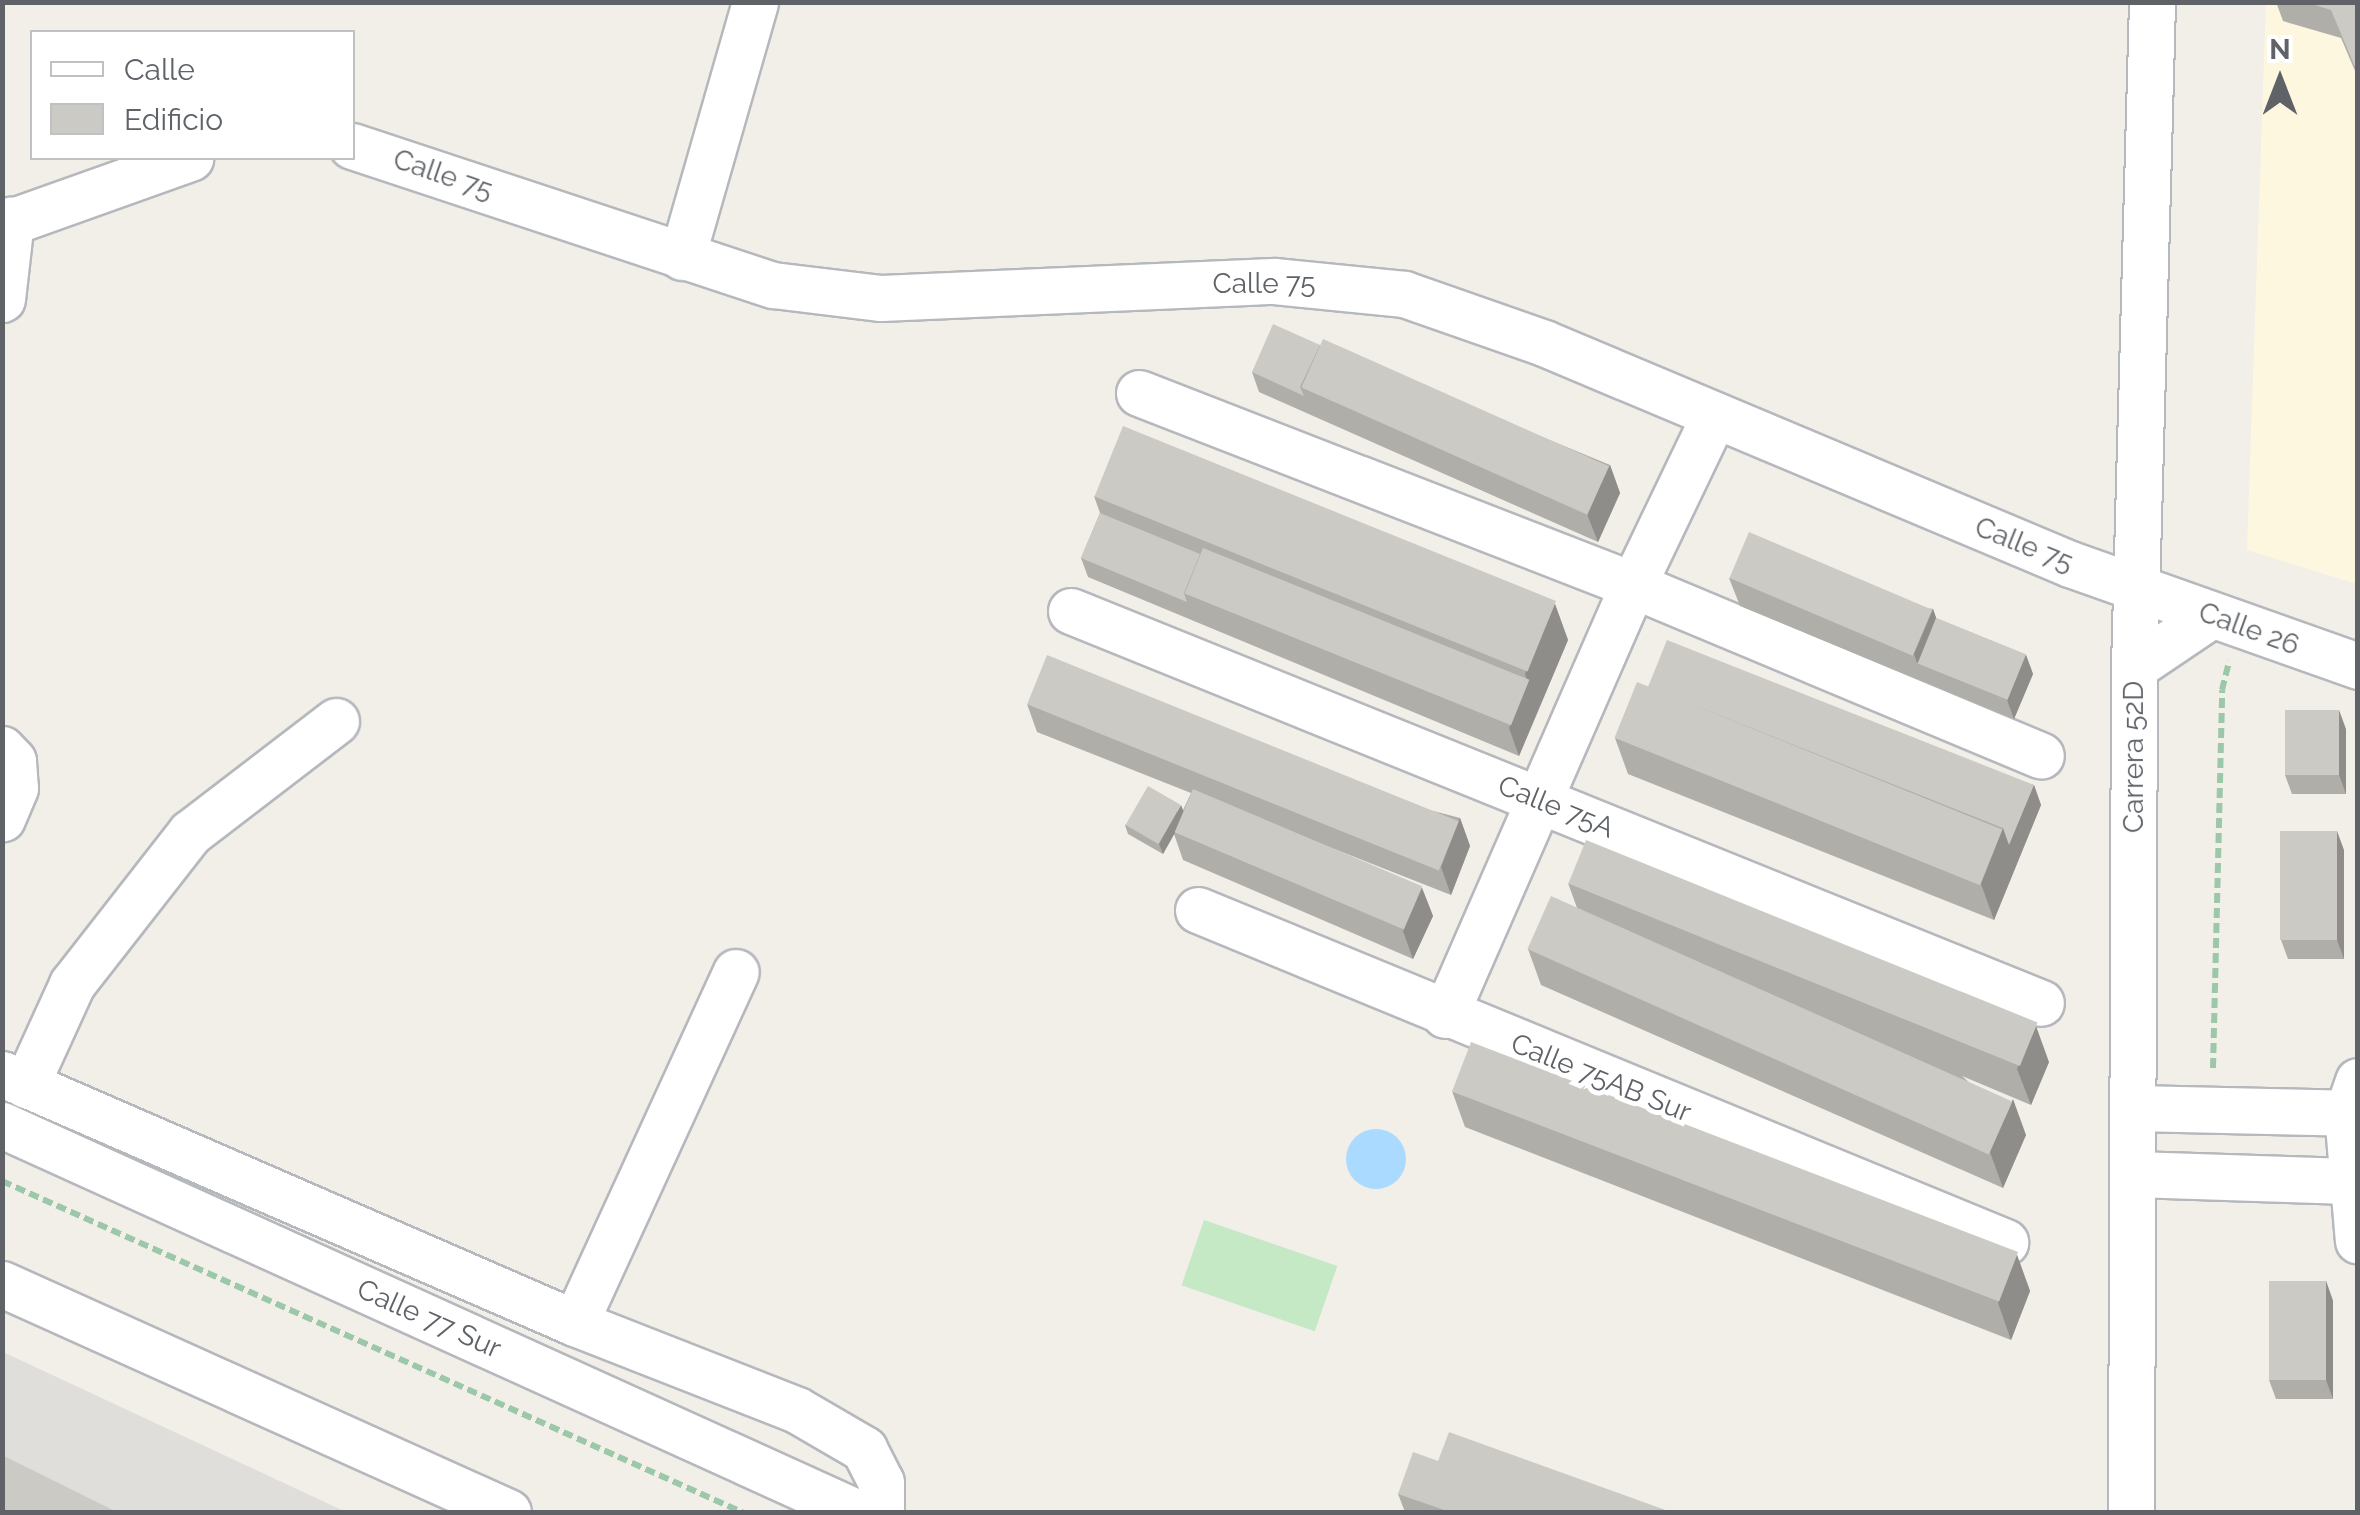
<!DOCTYPE html>
<html>
<head>
<meta charset="utf-8">
<style>
	body { margin:0 }
	#map { position:relative; width:2360px; height:1515px; overflow:hidden; background:#f1efe8; font-family:Raleway,sans-serif }
	div>[style] { position:absolute }
	[style*='--x'] { left:calc(var(--x)*1px); top:calc(var(--y)*1px); width:calc(var(--w)*1px); rotate:calc(var(--a)*1deg) }
	.commercial>* { inset:0; background:#fef7e0 }
	.industrial>* { inset:0; background:#e0deda }
	.green>* { inset:0; background:#c5e8c5; transform-origin:0 0 }
	.water>* { inset:0; background:#aadaff }
	.round { border-radius:50% }
	.path>* { height:6px; margin-top:-3px; transform-origin:0; background:repeating-linear-gradient(90deg,#9cc7a9 0 10px,transparent 0 15px) }
	.roads { filter:drop-shadow(2px 0 #b5b8bc) drop-shadow(-2px 0 #b5b8bc) drop-shadow(0 2px #b5b8bc) drop-shadow(0 -2px #b5b8bc) }
	.minor>* { height:45px; margin:-22.5px; padding:0 22.5px; transform-origin:22.5px; border-radius:22.5px; background:#fff }
	.wall>* { inset:0; background:#afaea9 }
	.shaded-wall>* { inset:0; background:#8f8d8a }
	.building>* { inset:0; background:#cccac5; transform-origin:0 0 }
	span { translate:-50% -50%; white-space:nowrap; text-align:center; line-height:1.15; -webkit-text-stroke:10px #fff; paint-order:stroke }
	.street-label { font-size:28px; color:#5f6368 }
	.frame { position:absolute; inset:0; border:5px solid #5f6368; pointer-events:none }
	.legend { position:absolute; left:30px; top:30px; width:325px; height:130px; box-sizing:border-box; background:#fff; border:2px solid #bfc1c3; margin:0; padding:12px 18px; list-style:none; font-size:30px; color:#5f6368 }
	.legend li { display:flex; align-items:center; gap:20px; height:50px }
	.legend b { width:50px; border:2px solid #bfc1c3 }
	.north { position:absolute; left:2230px; top:30px; width:100px; height:100px; -webkit-text-stroke:8px #fff; paint-order:stroke; rotate:0deg; font-size:28px; font-weight:700; line-height:40px; text-align:center; color:#5f6368 }
	.north::after { content:''; display:block; margin:auto; width:35px; height:45px; background:#5f6368; clip-path:polygon(50% 0,100% 100%,50% 72%,0 100%) }
</style>
</head>
<body>
<div id="map">
	<div class="commercial">
		<div style="clip-path:polygon(2266px 3px,2357px 3px,2357px 584px,2247px 550px)"></div>
	</div>
	<div class="industrial">
		<div style="clip-path:polygon(3px 1352px,346px 1512px,3px 1512px)"></div>
	</div>
	<div class="green">
		<div style="left:1204px;top:1220px;width:141px;height:69px;rotate:19deg"></div>
	</div>
	<div class="water">
		<div class="round" style="left:1346px;top:1129px;width:60px;height:60px"></div>
	</div>
	<div class="path">
		<div style="--x:2213;--y:1068;--w:378;--a:-88.6"></div>
		<div style="--x:2222;--y:690;--w:30;--a:-76"></div>
		<div style="--x:2;--y:1181;--w:811;--a:24.1"></div>
	</div>
	<div class="roads">
		<div class="minor">
			<div style="--x:352;--y:146;--w:443;--a:18.3"></div>
			<div style="--x:773;--y:285;--w:109;--a:6.9"></div>
			<div style="--x:881;--y:298;--w:393;--a:-2.5"></div>
			<div style="--x:1274;--y:281;--w:131;--a:5.7"></div>
			<div style="--x:1404;--y:294;--w:148;--a:19.3"></div>
			<div style="--x:1544;--y:343;--w:571;--a:22.79"></div>
			<div style="--x:2070;--y:564;--w:306;--a:19.5"></div>
			<div style="--x:2;--y:225;--w:200;--a:-19.6"></div>
			<div style="--x:682;--y:257;--w:265;--a:-74"></div>
			<div style="--x:2;--y:299;--w:80;--a:-83.5"></div>
			<div style="--x:1139;--y:393;--w:530;--a:21.24"></div>
			<div style="--x:1633;--y:585;--w:442;--a:22.7"></div>
			<div style="--x:1071;--y:611;--w:1046;--a:22"></div>
			<div style="--x:2134;--y:667;--w:92;--a:-33.9"></div>
			<div style="--x:2;--y:749;--w:16;--a:47"></div>
			<div style="--x:13;--y:761;--w:27;--a:86"></div>
			<div style="--x:15;--y:788;--w:33;--a:113"></div>
			<div style="--x:1198;--y:910;--w:873;--a:22.36"></div>
			<div style="--x:1445;--y:1015;--w:469;--a:-66.4"></div>
			<div style="--x:1633;--y:585;--w:185;--a:-64.4"></div>
			<div style="--x:2;--y:1074;--w:625;--a:23.49"></div>
			<div style="--x:575;--y:1323;--w:238;--a:21.4"></div>
			<div style="--x:797;--y:1410;--w:78;--a:30.2"></div>
			<div style="--x:864;--y:1449;--w:37;--a:63"></div>
			<div style="--x:881;--y:1482;--w:30;--a:90"></div>
			<div style="--x:2358;--y:1081;--w:34;--a:109"></div>
			<div style="--x:2347;--y:1113;--w:128;--a:85.1"></div>
			<div style="--x:26;--y:1085;--w:111;--a:-65.5"></div>
			<div style="--x:72;--y:984;--w:192;--a:-52"></div>
			<div style="--x:190;--y:833;--w:184;--a:-37.5"></div>
			<div style="--x:2134;--y:1108;--w:213;--a:1.3"></div>
			<div style="--x:2;--y:1125;--w:938;--a:24.38"></div>
			<div style="--x:2134;--y:1174;--w:214;--a:1.9"></div>
			<div style="--x:2;--y:1284;--w:555;--a:24.26"></div>
			<div style="--x:575;--y:1323;--w:386;--a:-65.4"></div>
			<div style="--x:2131;--y:1512;--w:845;--a:-89.8"></div>
			<div style="--x:2134;--y:667;--w:665;--a:-88.45"></div>
		</div>
	</div>
	<div class="wall">
		<div style="clip-path:polygon(2276px 2px,2358px 2px,2358px 78px,2341px 38px,2283px 21px)"></div>
		<div style="clip-path:polygon(1320px 345px,1610px 465px,1620px 493px,1598px 542px,1259px 392px,1252px 372px)"></div>
		<div style="clip-path:polygon(1094px 496px,1555px 604px,1568px 640px,1519px 756px,1088px 577px,1081px 558px,1100px 513px)"></div>
		<div style="clip-path:polygon(1729px 578px,1933px 609px,1936px 618px,2026px 655px,2033px 674px,2014px 719px,1740px 606px)"></div>
		<div style="clip-path:polygon(1648px 687px,2034px 785px,2041px 805px,1994px 920px,1628px 774px,1615px 738px)"></div>
		<div style="clip-path:polygon(1027px 704px,1460px 818px,1470px 846px,1451px 895px,1314px 841px,1422px 888px,1433px 916px,1413px 959px,1183px 860px,1174px 834px,1163px 854px,1128px 834px,1125px 825px,1183px 810px,1191px 793px,1037px 732px)"></div>
		<div style="clip-path:polygon(2346px 729px,2346px 794px,2292px 794px,2285px 775px)"></div>
		<div style="clip-path:polygon(2344px 850px,2344px 959px,2288px 959px,2281px 940px)"></div>
		<div style="clip-path:polygon(1568px 883px,2049px 1062px,2031px 1105px,1962px 1076px,2026px 1135px,2003px 1188px,1541px 985px,1528px 949px,1577px 908px)"></div>
		<div style="clip-path:polygon(1452px 1091px,2017px 1255px,2030px 1291px,2011px 1340px,1465px 1127px)"></div>
		<div style="clip-path:polygon(2326px 1281px,2333px 1301px,2333px 1399px,2276px 1399px,2269px 1380px)"></div>
		<div style="clip-path:polygon(1438px 1461px,1671px 1512px,1405px 1512px,1398px 1494px)"></div>
	</div>
	<div class="shaded-wall">
		<div style="clip-path:polygon(1610px 465px,1620px 493px,1598px 542px,1587px 514px)"></div>
		<div style="clip-path:polygon(1555px 604px,1568px 640px,1519px 756px,1509px 728px,1528px 682px,1525px 674px)"></div>
		<div style="clip-path:polygon(1933px 609px,1943px 637px,1917px 663px,1914px 654px)"></div>
		<div style="clip-path:polygon(2026px 655px,2033px 674px,2014px 719px,2007px 700px)"></div>
		<div style="clip-path:polygon(2339px 710px,2346px 729px,2346px 794px,2339px 775px)"></div>
		<div style="clip-path:polygon(2034px 785px,2041px 805px,1994px 920px,1981px 884px,2003px 828px)"></div>
		<div style="clip-path:polygon(1181px 805px,1185px 815px,1163px 854px,1159px 844px)"></div>
		<div style="clip-path:polygon(1460px 818px,1470px 846px,1451px 895px,1441px 867px)"></div>
		<div style="clip-path:polygon(2337px 831px,2344px 850px,2344px 959px,2337px 940px)"></div>
		<div style="clip-path:polygon(1422px 888px,1433px 916px,1413px 959px,1403px 931px)"></div>
		<div style="clip-path:polygon(2036px 1026px,2049px 1062px,2031px 1105px,2017px 1069px)"></div>
		<div style="clip-path:polygon(2013px 1099px,2026px 1135px,2003px 1188px,1990px 1152px)"></div>
		<div style="clip-path:polygon(2017px 1255px,2030px 1291px,2011px 1340px,1998px 1303px)"></div>
		<div style="clip-path:polygon(2326px 1281px,2333px 1301px,2333px 1399px,2326px 1380px)"></div>
	</div>
	<div class="building">
		<div style="clip-path:polygon(2305px 2px,2358px 2px,2358px 74px,2331px 10px)"></div>
		<div style="clip-path:polygon(1273px 324px,1320px 345px,1300px 387px,1304px 396px,1252px 372px)"></div>
		<div style="left:1323px;top:339px;width:313px;height:53px;rotate:24deg"></div>
		<div style="left:1123px;top:426px;width:467px;height:76px;rotate:22deg"></div>
		<div style="clip-path:polygon(1100px 513px,1200px 554px,1184px 593px,1187px 602px,1081px 558px)"></div>
		<div style="left:1749px;top:532px;width:199px;height:50px;rotate:23deg"></div>
		<div style="left:1203px;top:548px;width:352px;height:49px;rotate:22deg"></div>
		<div style="left:1936px;top:618px;width:97px;height:49px;rotate:22deg"></div>
		<div style="clip-path:polygon(1667px 640px,2034px 785px,2009px 845px,2003px 828px,1648px 687px)"></div>
		<div style="left:1047px;top:655px;width:444px;height:53px;rotate:22deg"></div>
		<div style="left:1637px;top:682px;width:394px;height:60px;rotate:22deg"></div>
		<div style="left:2285px;top:710px;width:54px;height:65px"></div>
		<div style="left:1148px;top:786px;width:38px;height:45px;rotate:30deg"></div>
		<div style="left:1193px;top:789px;width:249px;height:47px;rotate:23deg"></div>
		<div style="left:2337px;top:831px;width:109px;height:57px;rotate:90deg"></div>
		<div style="left:1586px;top:840px;width:487px;height:47px;rotate:22deg"></div>
		<div style="left:1551px;top:896px;width:505px;height:58px;rotate:24deg"></div>
		<div style="left:1471px;top:1042px;width:586px;height:53px;rotate:21deg"></div>
		<div style="left:2269px;top:1281px;width:57px;height:99px"></div>
		<div style="clip-path:polygon(1449px 1432px,1671px 1512px,1450px 1512px,1398px 1494px,1413px 1452px,1438px 1461px)"></div>
		<div style="clip-path:polygon(2px 1455px,117px 1512px,2px 1512px)"></div>
	</div>
	<div class="street-label">
		<span style="left:443px;top:175px;rotate:19deg">Calle 75</span>
		<span style="left:1264px;top:284px">Calle 75</span>
		<span style="left:2024px;top:545px;rotate:22deg">Calle 75</span>
		<span style="left:2249px;top:629px;rotate:20deg">Calle 26</span>
		<span style="left:2134px;top:757px;rotate:-90deg">Carrera 52D</span>
		<span style="left:1556px;top:807px;rotate:22deg">Calle 75A</span>
		<span style="left:1601px;top:1078px;rotate:22deg">Calle 75AB Sur</span>
		<span style="left:429px;top:1319px;rotate:24deg">Calle 77 Sur</span>
	</div>
	<div class="frame"></div>
	<ul class="legend">
	<li><b style="height:12px;background:#fff"></b>Calle</li>
	<li><b style="height:28px;background:#cccac5"></b>Edificio</li>
	</ul>
	<div class="north">N</div>
</div>
</body>
</html>
